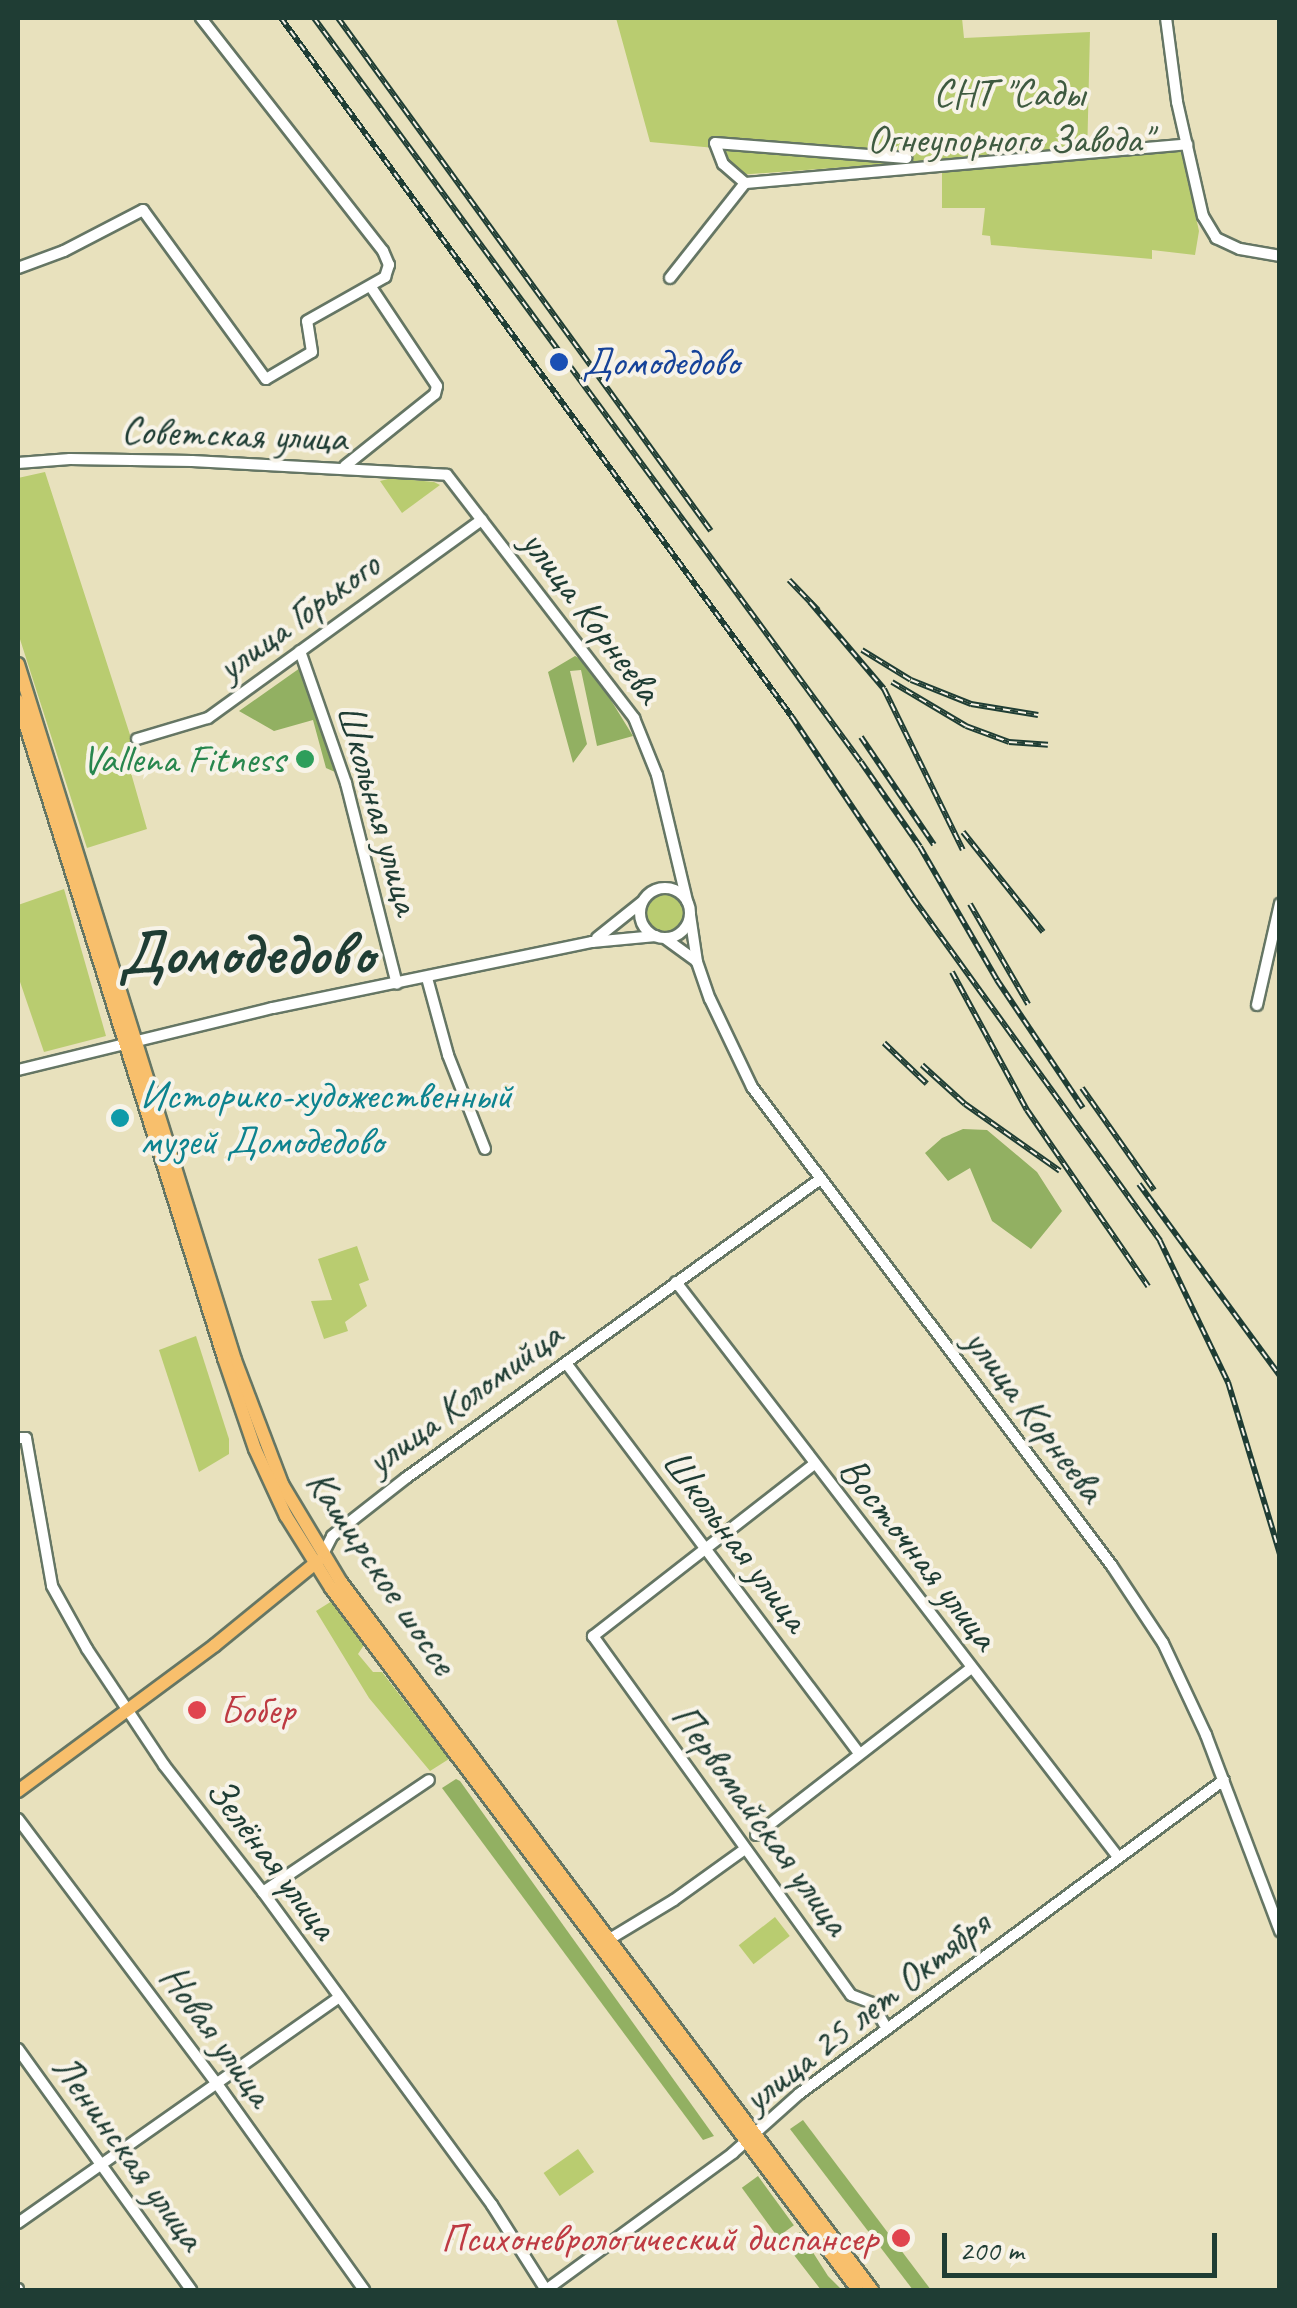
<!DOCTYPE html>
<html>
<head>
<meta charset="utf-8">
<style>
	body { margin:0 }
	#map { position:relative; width:1297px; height:2308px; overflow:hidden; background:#e8e1bd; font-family:Caveat,sans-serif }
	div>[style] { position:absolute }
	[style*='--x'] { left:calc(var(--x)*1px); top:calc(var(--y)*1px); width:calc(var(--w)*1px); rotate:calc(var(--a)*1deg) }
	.green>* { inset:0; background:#b9cc70; transform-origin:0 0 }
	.round { border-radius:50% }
	.forest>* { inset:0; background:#92b062; transform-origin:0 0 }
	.roads { filter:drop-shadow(2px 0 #657664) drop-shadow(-2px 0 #657664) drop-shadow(0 2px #657664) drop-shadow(0 -2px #657664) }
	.minor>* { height:10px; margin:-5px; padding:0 5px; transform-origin:5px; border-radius:5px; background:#fff }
	.minor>.ring { margin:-5px; padding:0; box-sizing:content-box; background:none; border:10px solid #fff; border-radius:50% }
	.major>* { height:12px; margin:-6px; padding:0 6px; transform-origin:6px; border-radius:6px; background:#f8bf6c }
	.rail>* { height:6px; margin-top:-3px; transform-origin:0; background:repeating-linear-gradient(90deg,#f7f3e8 0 8px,#1f3d34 0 16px); box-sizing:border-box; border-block:2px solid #1f3d34 }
	.dots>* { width:28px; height:28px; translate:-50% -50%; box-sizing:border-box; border:5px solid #f7f3e8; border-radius:50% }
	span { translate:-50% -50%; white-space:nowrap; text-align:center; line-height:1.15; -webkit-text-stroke:8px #f7f3e8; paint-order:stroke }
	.park-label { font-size:40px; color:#3e5a40 }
	.transit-label { font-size:40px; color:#164399 }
	.left { translate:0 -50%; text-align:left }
	.street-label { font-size:40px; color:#1f3d34 }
	.leisure-label { font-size:40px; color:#27864d }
	.right { translate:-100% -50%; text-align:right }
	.culture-label { font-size:40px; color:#0d838f }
	.health-label { font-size:40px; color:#be3a42 }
	.town-label { font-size:60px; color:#1f3d34; font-weight:700 }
	.frame { position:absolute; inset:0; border:20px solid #1f3d34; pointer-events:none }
	.scale { position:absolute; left:942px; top:2233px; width:275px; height:45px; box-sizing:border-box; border:5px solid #1f3d34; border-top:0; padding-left:12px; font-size:30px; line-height:35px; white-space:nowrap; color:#1f3d34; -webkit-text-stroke:8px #f7f3e8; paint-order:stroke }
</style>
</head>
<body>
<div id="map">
	<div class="green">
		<div style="clip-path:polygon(616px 18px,962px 18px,964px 38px,1090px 32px,1087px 159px,1181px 151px,1199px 231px,1195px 255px,1152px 250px,1152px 259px,991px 245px,990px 236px,982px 235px,985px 208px,942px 208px,942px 160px,738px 175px,715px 148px,650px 142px)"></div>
		<div style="clip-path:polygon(45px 472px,133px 744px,125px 752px,147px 829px,87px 848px,18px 633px,18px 478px)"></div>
		<div style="clip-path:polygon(392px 478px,434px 482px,440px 485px,402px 513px,380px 481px)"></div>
		<div style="clip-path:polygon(64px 889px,106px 1036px,44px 1052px,18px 976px,18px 905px)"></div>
		<div class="round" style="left:645px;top:893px;width:40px;height:40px"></div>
		<div style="clip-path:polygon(357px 1246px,369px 1280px,359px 1284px,367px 1306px,345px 1322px,348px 1331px,324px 1339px,311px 1301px,332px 1300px,318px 1259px)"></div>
		<div style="clip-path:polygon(196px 1336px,229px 1439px,229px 1454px,199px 1472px,159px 1350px)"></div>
		<div style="clip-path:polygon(332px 1601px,364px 1645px,358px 1654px,373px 1672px,382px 1672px,449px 1759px,430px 1771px,369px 1698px,316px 1611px)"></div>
		<div style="left:775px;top:1917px;width:24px;height:46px;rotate:52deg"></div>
		<div style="left:578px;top:2149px;width:28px;height:42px;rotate:55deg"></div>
	</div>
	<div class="forest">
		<div style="clip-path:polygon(575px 656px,588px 663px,633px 736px,597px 746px,581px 670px,570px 671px,587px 744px,573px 763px,548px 672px)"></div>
		<div style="clip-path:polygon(300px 668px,307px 686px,335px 772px,326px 768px,313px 720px,274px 731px,239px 711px)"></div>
		<div style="clip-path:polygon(963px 1129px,987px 1130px,1037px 1172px,1062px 1211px,1031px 1249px,992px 1221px,970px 1168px,948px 1181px,925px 1153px,942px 1138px)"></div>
		<div style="clip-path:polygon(456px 1779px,460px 1781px,714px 2136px,703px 2140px,442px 1788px)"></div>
		<div style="clip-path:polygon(803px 2120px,931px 2290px,913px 2290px,790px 2129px)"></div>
		<div style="left:758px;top:2176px;width:61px;height:20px;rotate:54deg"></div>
		<div style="clip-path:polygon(800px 2232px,828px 2276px,842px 2290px,821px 2290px,787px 2246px)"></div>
	</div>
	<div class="roads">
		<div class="minor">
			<div style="--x:1166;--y:18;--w:85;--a:82.5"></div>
			<div style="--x:1177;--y:102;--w:117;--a:77.2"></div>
			<div style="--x:1203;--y:216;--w:26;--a:59"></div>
			<div style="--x:1216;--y:238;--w:26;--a:25"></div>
			<div style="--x:1240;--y:249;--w:41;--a:9.9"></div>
			<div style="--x:745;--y:183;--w:29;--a:-139"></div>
			<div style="--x:723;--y:164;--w:22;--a:-111"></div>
			<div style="--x:715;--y:143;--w:192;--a:4.5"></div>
			<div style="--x:18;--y:268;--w:49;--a:-20.3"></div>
			<div style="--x:64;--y:251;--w:89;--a:-27.4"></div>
			<div style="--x:143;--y:210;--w:209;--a:54"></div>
			<div style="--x:266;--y:379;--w:53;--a:-30.4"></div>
			<div style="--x:312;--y:352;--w:31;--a:-99"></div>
			<div style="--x:307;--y:321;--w:90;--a:-29.4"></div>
			<div style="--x:385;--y:277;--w:13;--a:-72"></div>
			<div style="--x:389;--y:265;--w:15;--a:-113"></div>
			<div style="--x:383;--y:251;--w:296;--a:-128"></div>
			<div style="--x:670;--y:278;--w:121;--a:-51.7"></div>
			<div style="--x:745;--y:183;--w:444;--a:-5"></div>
			<div style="--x:18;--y:463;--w:52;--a:-4.4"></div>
			<div style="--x:70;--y:459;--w:122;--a:0.9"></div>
			<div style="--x:192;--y:461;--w:255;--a:3.1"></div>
			<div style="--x:447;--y:475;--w:307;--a:52.4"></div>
			<div style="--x:634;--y:718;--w:61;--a:68"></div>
			<div style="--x:657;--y:775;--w:130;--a:76.6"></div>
			<div style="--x:345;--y:466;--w:115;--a:-38.7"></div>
			<div style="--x:435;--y:394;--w:8;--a:-76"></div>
			<div style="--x:437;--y:386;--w:119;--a:-123.7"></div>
			<div style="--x:300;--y:651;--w:140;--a:70.8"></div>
			<div style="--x:346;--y:783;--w:207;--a:75.8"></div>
			<div style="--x:137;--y:739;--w:74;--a:-16.5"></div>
			<div style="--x:208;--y:718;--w:338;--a:-35.9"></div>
			<div class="ring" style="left:640px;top:888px;width:40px;height:40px"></div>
			<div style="--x:690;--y:915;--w:48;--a:81.5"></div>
			<div style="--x:697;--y:962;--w:39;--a:71"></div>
			<div style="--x:710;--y:999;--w:98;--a:64.5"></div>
			<div style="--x:752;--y:1087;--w:599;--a:53.07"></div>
			<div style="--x:1112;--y:1566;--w:92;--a:56.5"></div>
			<div style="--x:1163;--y:1643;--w:102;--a:64.9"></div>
			<div style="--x:1206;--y:1735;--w:210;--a:69.3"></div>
			<div style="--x:597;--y:938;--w:58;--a:-38.7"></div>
			<div style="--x:666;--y:939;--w:37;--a:36"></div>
			<div style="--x:427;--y:978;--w:80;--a:74.7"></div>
			<div style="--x:448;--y:1055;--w:101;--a:68.5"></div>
			<div style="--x:1257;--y:1005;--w:104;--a:-77.2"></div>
			<div style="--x:18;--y:1070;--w:262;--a:-13.7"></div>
			<div style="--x:273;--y:1008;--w:326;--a:-11.7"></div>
			<div style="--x:592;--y:942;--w:64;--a:-5.4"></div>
			<div style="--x:676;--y:1282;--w:725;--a:52.45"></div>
			<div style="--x:566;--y:1363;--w:488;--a:53.1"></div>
			<div style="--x:18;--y:1438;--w:8;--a:0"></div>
			<div style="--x:26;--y:1438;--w:150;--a:80"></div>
			<div style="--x:52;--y:1586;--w:72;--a:60.9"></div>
			<div style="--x:87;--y:1649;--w:139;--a:56.4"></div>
			<div style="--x:164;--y:1765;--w:161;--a:52.1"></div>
			<div style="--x:263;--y:1892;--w:388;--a:53.8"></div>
			<div style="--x:492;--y:2205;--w:101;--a:57.6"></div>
			<div style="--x:546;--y:2290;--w:232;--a:-36.2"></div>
			<div style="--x:733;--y:2153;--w:89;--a:-41.8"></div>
			<div style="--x:799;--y:2094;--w:528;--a:-36.46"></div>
			<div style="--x:813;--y:1465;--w:279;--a:142.1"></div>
			<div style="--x:593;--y:1636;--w:442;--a:54.3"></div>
			<div style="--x:851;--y:1995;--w:22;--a:21"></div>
			<div style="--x:872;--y:2003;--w:30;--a:60"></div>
			<div style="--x:323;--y:1554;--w:20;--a:-63"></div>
			<div style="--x:332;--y:1536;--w:94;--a:-38.1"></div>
			<div style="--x:406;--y:1478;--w:509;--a:-35.81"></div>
			<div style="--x:18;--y:1819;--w:328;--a:53.1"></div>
			<div style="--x:215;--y:2081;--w:257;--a:54.5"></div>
			<div style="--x:756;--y:1835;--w:272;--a:-37.8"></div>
			<div style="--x:263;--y:1892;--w:200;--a:-34"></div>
			<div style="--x:608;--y:1940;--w:77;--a:-31.2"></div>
			<div style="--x:674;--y:1900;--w:87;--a:-35.7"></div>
			<div style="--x:18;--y:2049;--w:297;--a:54.3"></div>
			<div style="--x:18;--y:2223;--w:393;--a:-35.1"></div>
			<div style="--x:18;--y:2289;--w:1;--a:90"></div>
		</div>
		<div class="major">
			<div style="--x:18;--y:664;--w:729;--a:72.68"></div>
			<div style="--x:235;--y:1360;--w:133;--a:69.2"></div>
			<div style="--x:282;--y:1484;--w:114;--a:59"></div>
			<div style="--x:341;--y:1582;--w:885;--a:53.13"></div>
			<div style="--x:18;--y:701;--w:689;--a:72.59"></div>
			<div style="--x:224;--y:1358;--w:96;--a:71.2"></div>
			<div style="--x:255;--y:1449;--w:74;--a:65.2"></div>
			<div style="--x:286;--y:1516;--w:85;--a:58"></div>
			<div style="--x:331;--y:1588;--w:878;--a:53.1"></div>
			<div style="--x:18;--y:1791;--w:245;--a:-36.5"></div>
			<div style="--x:215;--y:1645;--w:133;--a:-39.2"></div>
		</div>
	</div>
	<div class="rail">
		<div style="--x:281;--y:18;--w:866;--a:53.83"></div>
		<div style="--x:792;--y:717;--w:218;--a:56.2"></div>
		<div style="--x:913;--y:898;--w:423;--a:54.2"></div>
		<div style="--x:1160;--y:1241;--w:157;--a:64.3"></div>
		<div style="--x:1228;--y:1382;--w:180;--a:73.2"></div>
		<div style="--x:314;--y:18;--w:923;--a:53.68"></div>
		<div style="--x:861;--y:762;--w:103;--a:55.2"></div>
		<div style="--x:920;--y:847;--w:154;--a:59.9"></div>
		<div style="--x:997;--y:980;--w:154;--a:56.1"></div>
		<div style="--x:338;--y:18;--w:634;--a:53.98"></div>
		<div style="--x:789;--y:580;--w:42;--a:46"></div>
		<div style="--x:810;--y:602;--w:114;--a:49.6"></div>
		<div style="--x:884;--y:689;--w:179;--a:63.9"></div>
		<div style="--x:862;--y:650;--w:57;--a:31.5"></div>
		<div style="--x:911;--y:680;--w:65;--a:21.8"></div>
		<div style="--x:971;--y:704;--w:68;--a:9.3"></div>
		<div style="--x:892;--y:682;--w:86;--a:30.7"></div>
		<div style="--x:966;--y:726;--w:46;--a:20.4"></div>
		<div style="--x:1009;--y:742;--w:39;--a:4"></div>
		<div style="--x:861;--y:737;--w:130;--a:55.9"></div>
		<div style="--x:963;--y:832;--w:128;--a:51.3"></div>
		<div style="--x:970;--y:904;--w:116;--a:59.9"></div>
		<div style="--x:952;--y:972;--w:157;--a:61.5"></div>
		<div style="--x:1027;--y:1110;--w:214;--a:55.5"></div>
		<div style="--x:884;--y:1043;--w:59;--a:43.6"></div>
		<div style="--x:922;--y:1065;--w:58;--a:42.2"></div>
		<div style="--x:965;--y:1104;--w:116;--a:35.2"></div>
		<div style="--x:1082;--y:1088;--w:125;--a:54.8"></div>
		<div style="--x:1139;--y:1184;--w:238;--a:53.7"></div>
	</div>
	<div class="dots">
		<div style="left:559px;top:362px;background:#1a4fb4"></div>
		<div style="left:305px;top:759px;background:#2e9e5b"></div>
		<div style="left:120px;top:1118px;background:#0f9aa8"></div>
		<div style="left:197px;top:1710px;background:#e0444e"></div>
		<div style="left:901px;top:2238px;background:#e0444e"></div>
	</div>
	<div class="park-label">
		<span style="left:1009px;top:116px">СНТ "Сады<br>Огнеупорного Завода"</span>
	</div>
	<div class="transit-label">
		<span class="left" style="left:582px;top:362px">Домодедово</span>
	</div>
	<div class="street-label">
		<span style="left:234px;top:434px;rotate:2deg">Советская улица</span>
		<span style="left:298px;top:616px;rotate:-36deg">улица Горького</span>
		<span style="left:592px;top:616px;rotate:53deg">улица Корнеева</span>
		<span style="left:379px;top:809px;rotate:74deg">Школьная улица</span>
		<span style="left:464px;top:1398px;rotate:-36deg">улица Коломийца</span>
		<span style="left:1035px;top:1415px;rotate:53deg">улица Корнеева</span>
		<span style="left:736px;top:1540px;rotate:53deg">Школьная улица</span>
		<span style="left:919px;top:1553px;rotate:52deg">Восточная улица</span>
		<span style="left:382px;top:1572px;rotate:56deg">Каширское шоссе</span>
		<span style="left:761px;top:1819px;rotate:54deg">Первомайская улица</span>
		<span style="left:272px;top:1858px;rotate:53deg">Зелёная улица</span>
		<span style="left:866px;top:2011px;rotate:-38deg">улица 25 лет Октября</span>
		<span style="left:217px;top:2035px;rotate:54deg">Новая улица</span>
		<span style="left:129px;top:2152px;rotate:54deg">Ленинская улица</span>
	</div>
	<div class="leisure-label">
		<span class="right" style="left:285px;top:759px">Vallena Fitness</span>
	</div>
	<div class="culture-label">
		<span class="left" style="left:140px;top:1118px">Историко-художественный<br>музей Домодедово</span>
	</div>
	<div class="health-label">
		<span class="left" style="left:220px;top:1710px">Бобер</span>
		<span class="right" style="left:878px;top:2238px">Психоневрологический диспансер</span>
	</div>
	<div class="town-label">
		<span style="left:246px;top:953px">Домодедово</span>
	</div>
	<div class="frame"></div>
	<div class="scale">200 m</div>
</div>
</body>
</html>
